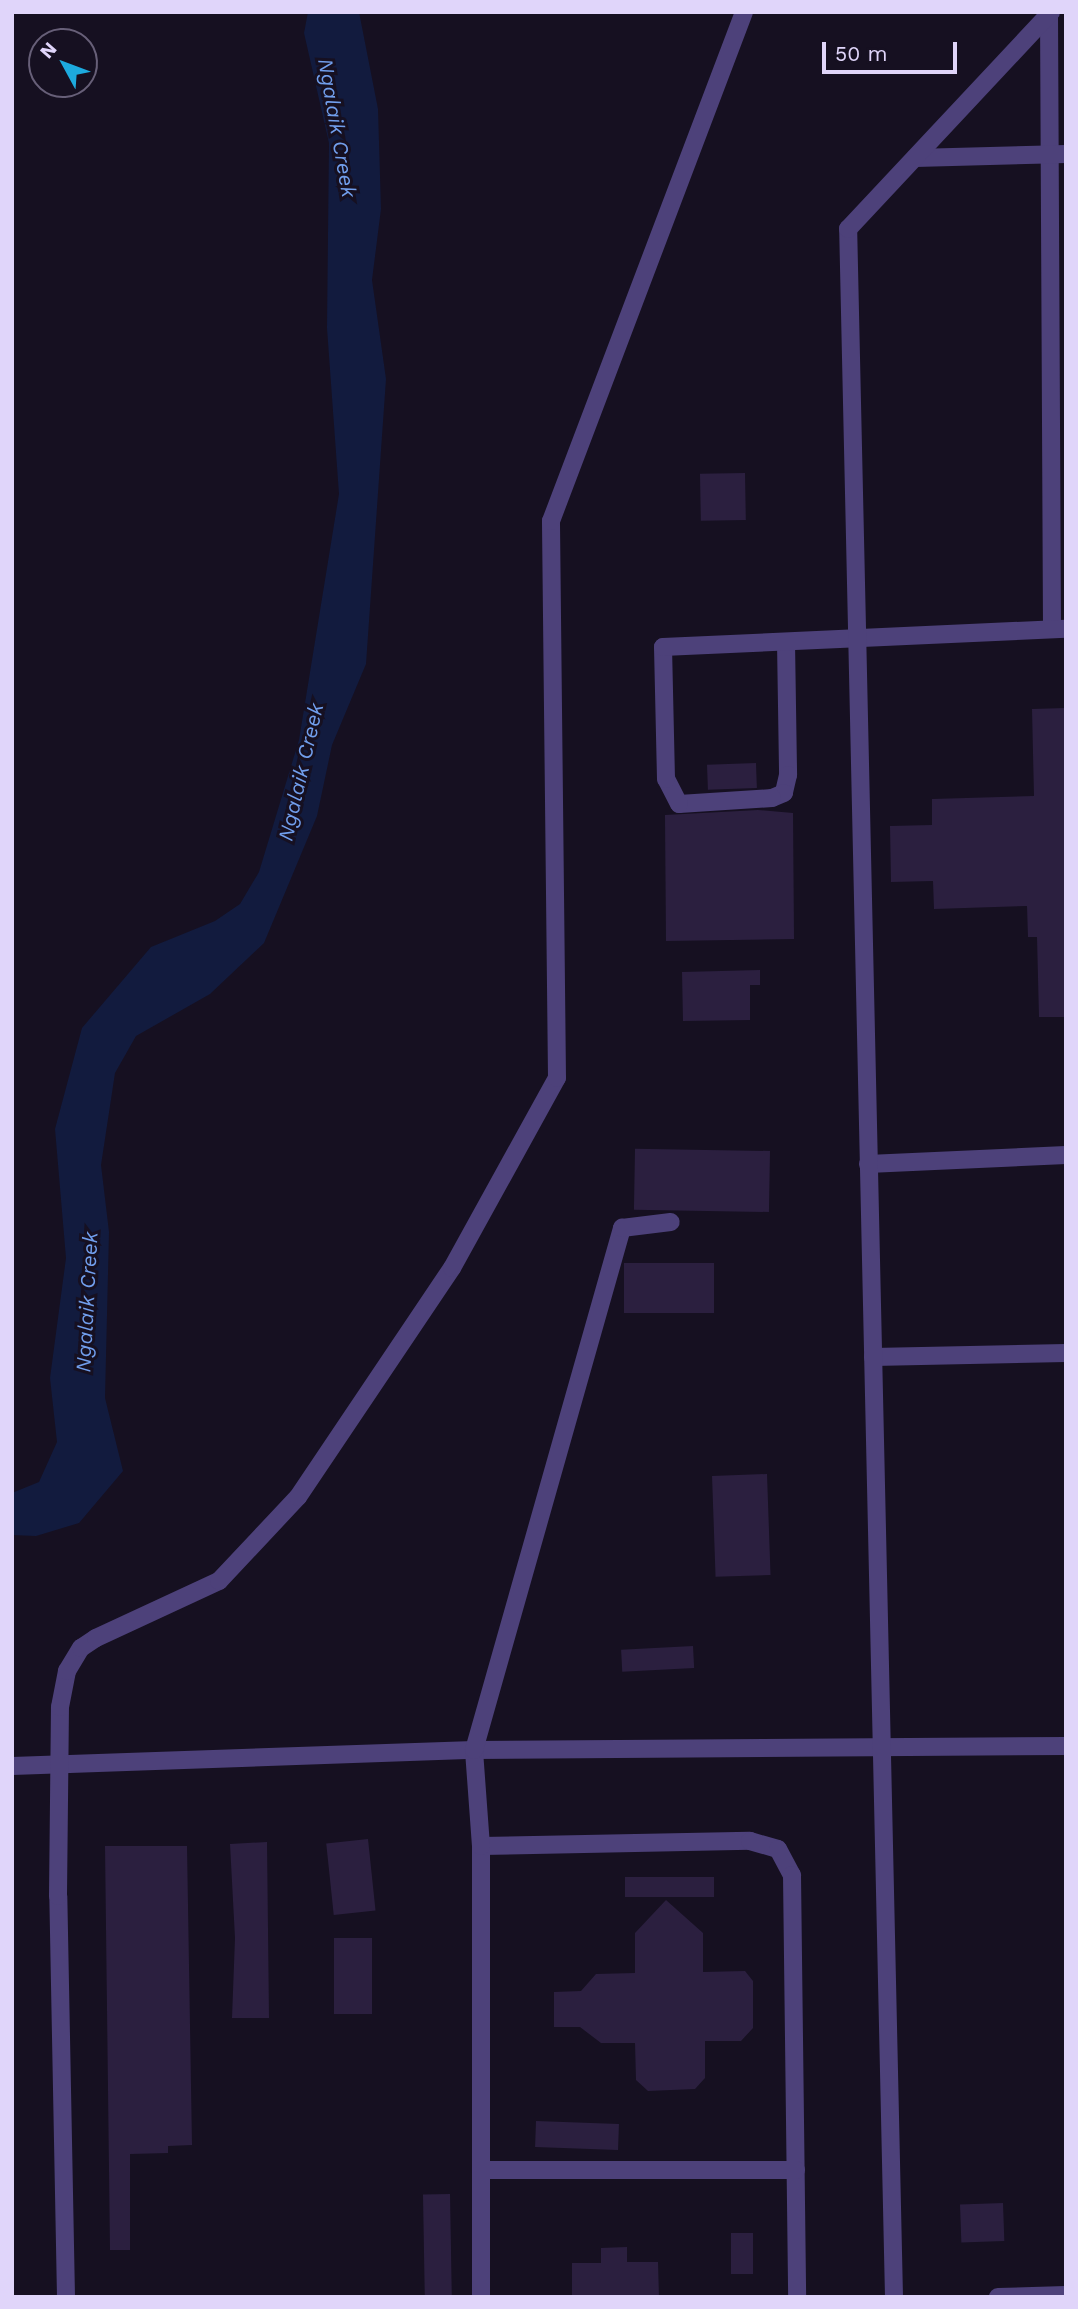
<!DOCTYPE html>
<html>
<head>
<meta charset="utf-8">
<style>
	body { margin:0 }
	#map { position:relative; width:1078px; height:2309px; overflow:hidden; background:#161021; font-family:"Work Sans",sans-serif }
	div>[style] { position:absolute }
	[style*='--x'] { left:calc(var(--x)*1px); top:calc(var(--y)*1px); width:calc(var(--w)*1px); rotate:calc(var(--a)*1deg) }
	.water>* { inset:0; background:#121b3e }
	.building>* { inset:0; background:#2b1f3f; transform-origin:0 0 }
	.minor>* { height:18px; margin:-9px; padding:0 9px; transform-origin:9px; border-radius:9px; background:#4d417a }
	span { translate:-50% -50%; white-space:nowrap; text-align:center; line-height:1.15; -webkit-text-stroke:6px #161021; paint-order:stroke }
	.water-label { font-size:21px; color:#719eec; font-style:italic }
	.frame { position:absolute; inset:0; border:14px solid #e0d5fa; pointer-events:none }
	.north { position:absolute; left:28px; top:28px; width:70px; height:70px; box-sizing:border-box; background:#161021; border:2px solid #675f78; border-radius:50%; rotate:311deg; font-size:19px; font-weight:700; line-height:28px; text-align:center; color:#e0d5fa }
	.north::after { content:''; display:block; margin:auto; width:24px; height:32px; background:#1daade; clip-path:polygon(50% 0,100% 100%,50% 72%,0 100%) }
	.scale { position:absolute; left:822px; top:42px; width:135px; height:32px; box-sizing:border-box; border:4px solid #e0d5fa; border-top:0; padding-left:9px; font-size:21px; line-height:24px; white-space:nowrap; color:#e0d5fa; -webkit-text-stroke:5px #161021; paint-order:stroke }
</style>
</head>
<body>
<div id="map">
	<div class="water">
		<div style="clip-path:polygon(308px 12px,359px 12px,378px 109px,381px 209px,372px 280px,386px 379px,366px 664px,332px 745px,317px 816px,264px 943px,210px 994px,136px 1036px,115px 1073px,101px 1165px,109px 1232px,105px 1398px,123px 1471px,79px 1523px,36px 1536px,12px 1535px,12px 1493px,39px 1482px,57px 1442px,50px 1378px,66px 1258px,55px 1129px,82px 1028px,151px 947px,215px 921px,240px 904px,259px 872px,299px 740px,339px 494px,327px 328px,329px 143px,304px 33px)"></div>
	</div>
	<div class="building">
		<div style="left:745px;top:473px;width:47px;height:45px;rotate:89deg"></div>
		<div style="clip-path:polygon(1066px 708px,1066px 1017px,1039px 1017px,1037px 937px,1028px 937px,1027px 906px,934px 909px,933px 881px,891px 882px,890px 826px,932px 825px,932px 799px,1034px 796px,1032px 709px)"></div>
		<div style="left:756px;top:763px;width:25px;height:49px;rotate:88deg"></div>
		<div style="clip-path:polygon(758px 810px,793px 813px,794px 939px,666px 941px,665px 815px)"></div>
		<div style="clip-path:polygon(760px 970px,760px 985px,750px 985px,750px 1020px,683px 1021px,682px 972px)"></div>
		<div style="left:770px;top:1151px;width:61px;height:135px;rotate:91deg"></div>
		<div style="left:624px;top:1263px;width:90px;height:50px"></div>
		<div style="left:767px;top:1474px;width:101px;height:55px;rotate:88deg"></div>
		<div style="left:693px;top:1646px;width:22px;height:72px;rotate:87deg"></div>
		<div style="left:368px;top:1839px;width:72px;height:42px;rotate:84deg"></div>
		<div style="clip-path:polygon(267px 1842px,269px 2018px,232px 2018px,235px 1938px,230px 1844px)"></div>
		<div style="clip-path:polygon(105px 1846px,187px 1846px,192px 2145px,168px 2146px,168px 2153px,130px 2154px,130px 2250px,110px 2250px)"></div>
		<div style="left:714px;top:1877px;width:20px;height:89px;rotate:90deg"></div>
		<div style="clip-path:polygon(666px 1900px,703px 1933px,703px 1972px,745px 1971px,753px 1981px,753px 2028px,741px 2041px,705px 2041px,705px 2078px,695px 2089px,648px 2091px,636px 2080px,635px 2043px,601px 2043px,580px 2027px,554px 2027px,554px 1992px,581px 1991px,596px 1974px,635px 1973px,635px 1933px)"></div>
		<div style="left:334px;top:1938px;width:38px;height:76px"></div>
		<div style="left:536px;top:2121px;width:83px;height:26px;rotate:2deg"></div>
		<div style="left:450px;top:2194px;width:103px;height:27px;rotate:89deg"></div>
		<div style="left:1003px;top:2203px;width:38px;height:43px;rotate:88deg"></div>
		<div style="left:731px;top:2233px;width:22px;height:41px"></div>
		<div style="clip-path:polygon(627px 2247px,627px 2262px,658px 2262px,659px 2297px,572px 2297px,572px 2263px,601px 2263px,601px 2248px)"></div>
	</div>
	<div class="minor">
		<div style="--x:1049;--y:14;--w:615;--a:89.72"></div>
		<div style="--x:915;--y:158;--w:151;--a:-1.5"></div>
		<div style="--x:786;--y:642;--w:133;--a:89.1"></div>
		<div style="--x:788;--y:775;--w:18;--a:103"></div>
		<div style="--x:784;--y:793;--w:13;--a:157"></div>
		<div style="--x:772;--y:798;--w:93;--a:176.3"></div>
		<div style="--x:679;--y:804;--w:28;--a:-117"></div>
		<div style="--x:666;--y:779;--w:132;--a:-91.3"></div>
		<div style="--x:663;--y:647;--w:403;--a:-2.6"></div>
		<div style="--x:868;--y:1164;--w:198;--a:-2.6"></div>
		<div style="--x:873;--y:1357;--w:193;--a:-1.2"></div>
		<div style="--x:12;--y:1766;--w:462;--a:-2"></div>
		<div style="--x:474;--y:1750;--w:592;--a:-0.39"></div>
		<div style="--x:481;--y:1846;--w:269;--a:-1.1"></div>
		<div style="--x:750;--y:1841;--w:29;--a:16"></div>
		<div style="--x:778;--y:1849;--w:30;--a:62"></div>
		<div style="--x:792;--y:1875;--w:422;--a:89.3"></div>
		<div style="--x:481;--y:2170;--w:315;--a:0"></div>
		<div style="--x:66;--y:2297;--w:401;--a:-91.1"></div>
		<div style="--x:58;--y:1896;--w:189;--a:-89.4"></div>
		<div style="--x:60;--y:1707;--w:37;--a:-79"></div>
		<div style="--x:67;--y:1671;--w:27;--a:-59"></div>
		<div style="--x:81;--y:1648;--w:18;--a:-34"></div>
		<div style="--x:96;--y:1638;--w:136;--a:-24.9"></div>
		<div style="--x:219;--y:1581;--w:115;--a:-46.8"></div>
		<div style="--x:298;--y:1497;--w:276;--a:-56.1"></div>
		<div style="--x:452;--y:1268;--w:217;--a:-61.1"></div>
		<div style="--x:557;--y:1078;--w:557;--a:-90.62"></div>
		<div style="--x:551;--y:521;--w:544;--a:-69.23"></div>
		<div style="--x:481;--y:2297;--w:451;--a:-90"></div>
		<div style="--x:481;--y:1846;--w:96;--a:-94.2"></div>
		<div style="--x:474;--y:1750;--w:543;--a:-74.17"></div>
		<div style="--x:622;--y:1228;--w:49;--a:-7"></div>
		<div style="--x:894;--y:2297;--w:2069;--a:-91.27"></div>
		<div style="--x:848;--y:229;--w:297;--a:-46.9"></div>
		<div style="--x:998;--y:2297;--w:68;--a:-1.7"></div>
	</div>
	<div class="water-label">
		<span style="left:337px;top:128px;rotate:80deg">Ngalaik Creek</span>
		<span style="left:301px;top:772px;rotate:-77deg">Ngalaik Creek</span>
		<span style="left:87px;top:1302px;rotate:-87deg">Ngalaik Creek</span>
	</div>
	<div class="frame"></div>
	<div class="north">N</div>
	<div class="scale">50 m</div>
</div>
</body>
</html>
